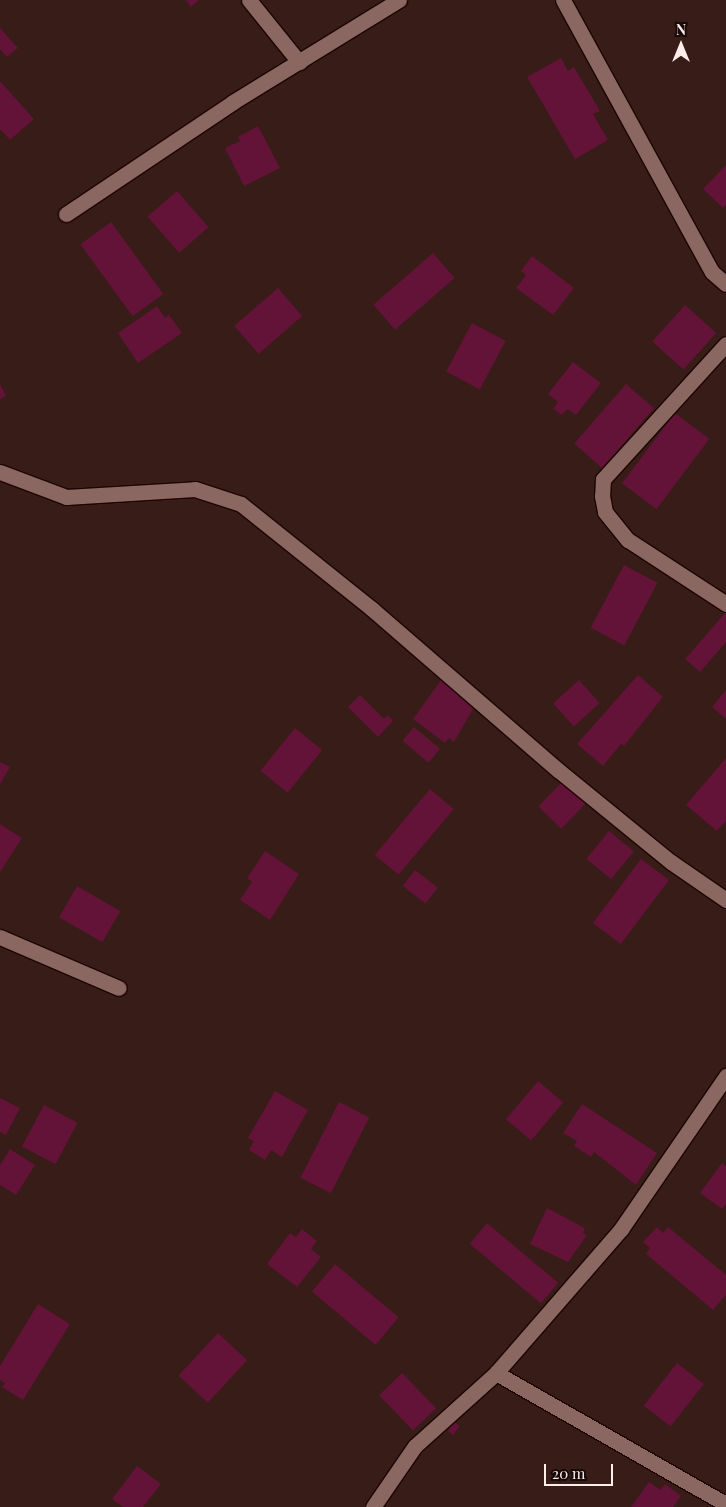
<!DOCTYPE html>
<html>
<head>
<meta charset="utf-8">
<style>
	body { margin:0 }
	#map { position:relative; width:726px; height:1507px; overflow:hidden; background:#381c17; font-family:"Playfair Display",serif }
	div>[style] { position:absolute }
	[style*='--x'] { left:calc(var(--x)*1px); top:calc(var(--y)*1px); width:calc(var(--w)*1px); rotate:calc(var(--a)*1deg) }
	.building>* { inset:0; background:#631238; transform-origin:0 0 }
	.roads { filter:drop-shadow(1px 0 #1e0503) drop-shadow(-1px 0 #1e0503) drop-shadow(0 1px #1e0503) drop-shadow(0 -1px #1e0503) }
	.street>* { height:15px; margin:-7.5px; padding:0 7.5px; transform-origin:7.5px; border-radius:7.5px; background:#8a6761 }
	span { translate:-50% -50%; white-space:nowrap; text-align:center; line-height:1.15; -webkit-text-stroke:4px #170a08; paint-order:stroke }
	.north { position:absolute; left:656px; top:20px; width:50px; height:50px; -webkit-text-stroke:4px #170a08; paint-order:stroke; rotate:0deg; font-size:14px; font-weight:700; line-height:20px; text-align:center; color:#feedea }
	.north::after { content:''; display:block; margin:auto; width:18px; height:22px; background:#feedea; clip-path:polygon(50% 0,100% 100%,50% 72%,0 100%) }
	.scale { position:absolute; left:544px; top:1464px; width:69px; height:22px; box-sizing:border-box; border:2px solid #feedea; border-top:0; padding-left:6px; font-size:15px; line-height:18px; white-space:nowrap; color:#feedea; -webkit-text-stroke:4px #170a08; paint-order:stroke }
</style>
</head>
<body>
<div id="map">
	<div class="building">
		<div style="clip-path:polygon(186px 0,199px 0,191px 7px)"></div>
		<div style="clip-path:polygon(0 28px,18px 48px,7px 57px,0 49px)"></div>
		<div style="clip-path:polygon(561px 58px,568px 71px,574px 67px,600px 111px,593px 114px,608px 140px,575px 159px,527px 77px)"></div>
		<div style="clip-path:polygon(0 81px,34px 119px,10px 140px,0 129px)"></div>
		<div style="clip-path:polygon(258px 126px,280px 168px,244px 186px,225px 148px,240px 141px,238px 137px)"></div>
		<div style="clip-path:polygon(726px 165px,726px 205px,723px 208px,703px 189px)"></div>
		<div style="left:177px;top:191px;width:48px;height:39px;rotate:49deg"></div>
		<div style="left:111px;top:222px;width:89px;height:38px;rotate:54deg"></div>
		<div style="left:433px;top:253px;width:33px;height:79px;rotate:49deg"></div>
		<div style="clip-path:polygon(532px 256px,574px 288px,553px 315px,516px 288px,526px 275px,521px 271px)"></div>
		<div style="left:278px;top:288px;width:37px;height:58px;rotate:49deg"></div>
		<div style="left:685px;top:305px;width:42px;height:49px;rotate:42deg"></div>
		<div style="clip-path:polygon(157px 306px,165px 318px,169px 315px,182px 333px,138px 363px,118px 333px)"></div>
		<div style="left:472px;top:323px;width:38px;height:55px;rotate:28deg"></div>
		<div style="clip-path:polygon(573px 362px,601px 383px,576px 415px,567px 409px,562px 415px,553px 409px,558px 402px,548px 394px)"></div>
		<div style="clip-path:polygon(0 384px,6px 396px,0 399px)"></div>
		<div style="left:626px;top:384px;width:37px;height:79px;rotate:41deg"></div>
		<div style="left:675px;top:413px;width:43px;height:88px;rotate:37deg"></div>
		<div style="left:624px;top:565px;width:38px;height:71px;rotate:28deg"></div>
		<div style="clip-path:polygon(726px 612px,726px 642px,700px 672px,685px 659px)"></div>
		<div style="clip-path:polygon(638px 675px,663px 697px,624px 746px,621px 744px,603px 766px,577px 744px)"></div>
		<div style="clip-path:polygon(444px 676px,469px 695px,465px 700px,474px 707px,454px 742px,449px 738px,445px 743px,413px 719px)"></div>
		<div style="left:579px;top:680px;width:31px;height:35px;rotate:48deg"></div>
		<div style="clip-path:polygon(726px 690px,726px 719px,712px 707px)"></div>
		<div style="clip-path:polygon(360px 695px,384px 719px,388px 715px,393px 721px,378px 737px,348px 707px)"></div>
		<div style="left:414px;top:727px;width:34px;height:18px;rotate:40deg"></div>
		<div style="left:295px;top:728px;width:35px;height:55px;rotate:39deg"></div>
		<div style="clip-path:polygon(726px 758px,726px 821px,717px 831px,686px 805px)"></div>
		<div style="clip-path:polygon(0 762px,10px 767px,0 784px)"></div>
		<div style="left:564px;top:780px;width:32px;height:37px;rotate:44deg"></div>
		<div style="left:430px;top:789px;width:31px;height:86px;rotate:40deg"></div>
		<div style="clip-path:polygon(0 824px,22px 838px,0 872px)"></div>
		<div style="left:609px;top:831px;width:32px;height:36px;rotate:39deg"></div>
		<div style="clip-path:polygon(265px 851px,299px 874px,270px 920px,240px 900px,252px 882px,247px 878px)"></div>
		<div style="left:641px;top:859px;width:35px;height:80px;rotate:37deg"></div>
		<div style="left:415px;top:870px;width:29px;height:20px;rotate:38deg"></div>
		<div style="left:77px;top:886px;width:50px;height:36px;rotate:30deg"></div>
		<div style="left:538px;top:1081px;width:33px;height:50px;rotate:40deg"></div>
		<div style="clip-path:polygon(275px 1091px,308px 1110px,282px 1157px,271px 1150px,265px 1160px,249px 1150px,254px 1141px,248px 1138px)"></div>
		<div style="clip-path:polygon(0 1098px,20px 1108px,6px 1135px,0 1132px)"></div>
		<div style="left:339px;top:1102px;width:34px;height:85px;rotate:27deg"></div>
		<div style="clip-path:polygon(582px 1104px,657px 1153px,636px 1185px,594px 1152px,591px 1157px,574px 1146px,577px 1141px,563px 1133px)"></div>
		<div style="left:44px;top:1105px;width:38px;height:47px;rotate:28deg"></div>
		<div style="clip-path:polygon(10px 1149px,35px 1165px,16px 1195px,0 1185px,0 1165px)"></div>
		<div style="clip-path:polygon(722px 1163px,726px 1166px,726px 1204px,722px 1209px,700px 1193px)"></div>
		<div style="clip-path:polygon(547px 1208px,585px 1228px,583px 1233px,587px 1235px,568px 1262px,530px 1244px)"></div>
		<div style="left:487px;top:1223px;width:93px;height:27px;rotate:40deg"></div>
		<div style="clip-path:polygon(657px 1227px,663px 1233px,668px 1227px,726px 1275px,726px 1295px,713px 1310px,646px 1254px,650px 1248px,643px 1242px)"></div>
		<div style="clip-path:polygon(302px 1229px,317px 1241px,311px 1249px,321px 1257px,297px 1287px,267px 1264px,290px 1233px,296px 1237px)"></div>
		<div style="left:335px;top:1264px;width:83px;height:36px;rotate:40deg"></div>
		<div style="clip-path:polygon(38px 1304px,70px 1324px,23px 1400px,2px 1387px,5px 1383px,0 1380px,0 1366px)"></div>
		<div style="left:218px;top:1333px;width:40px;height:58px;rotate:43deg"></div>
		<div style="left:677px;top:1363px;width:34px;height:54px;rotate:38deg"></div>
		<div style="left:402px;top:1373px;width:49px;height:32px;rotate:46deg"></div>
		<div style="clip-path:polygon(454px 1422px,460px 1426px,453px 1435px,448px 1431px)"></div>
		<div style="clip-path:polygon(137px 1466px,161px 1484px,143px 1507px,123px 1507px,112px 1499px)"></div>
		<div style="clip-path:polygon(649px 1482px,660px 1490px,665px 1484px,681px 1496px,673px 1507px,631px 1507px)"></div>
	</div>
	<div class="roads">
		<div class="street">
			<div style="--x:249;--y:0;--w:80;--a:51.1"></div>
			<div style="--x:563;--y:0;--w:310;--a:61.3"></div>
			<div style="--x:712;--y:272;--w:18;--a:41"></div>
			<div style="--x:66;--y:214;--w:201;--a:-33.8"></div>
			<div style="--x:233;--y:102;--w:195;--a:-31.6"></div>
			<div style="--x:726;--y:344;--w:183;--a:132.3"></div>
			<div style="--x:603;--y:479;--w:17;--a:93"></div>
			<div style="--x:602;--y:496;--w:16;--a:79"></div>
			<div style="--x:605;--y:512;--w:36;--a:51"></div>
			<div style="--x:628;--y:540;--w:117;--a:33.1"></div>
			<div style="--x:0;--y:472;--w:71;--a:20.7"></div>
			<div style="--x:66;--y:497;--w:129;--a:-3.5"></div>
			<div style="--x:195;--y:489;--w:48;--a:18.1"></div>
			<div style="--x:241;--y:504;--w:168;--a:38.7"></div>
			<div style="--x:372;--y:609;--w:246;--a:40.9"></div>
			<div style="--x:558;--y:770;--w:146;--a:39.2"></div>
			<div style="--x:671;--y:862;--w:67;--a:34.6"></div>
			<div style="--x:0;--y:937;--w:129;--a:23.2"></div>
			<div style="--x:496;--y:1373;--w:265;--a:29.7"></div>
			<div style="--x:373;--y:1507;--w:74;--a:-55.5"></div>
			<div style="--x:415;--y:1446;--w:109;--a:-42"></div>
			<div style="--x:496;--y:1373;--w:191;--a:-49"></div>
			<div style="--x:621;--y:1229;--w:186;--a:-55.5"></div>
		</div>
	</div>
	<div class="north">N</div>
	<div class="scale">20 m</div>
</div>
</body>
</html>
